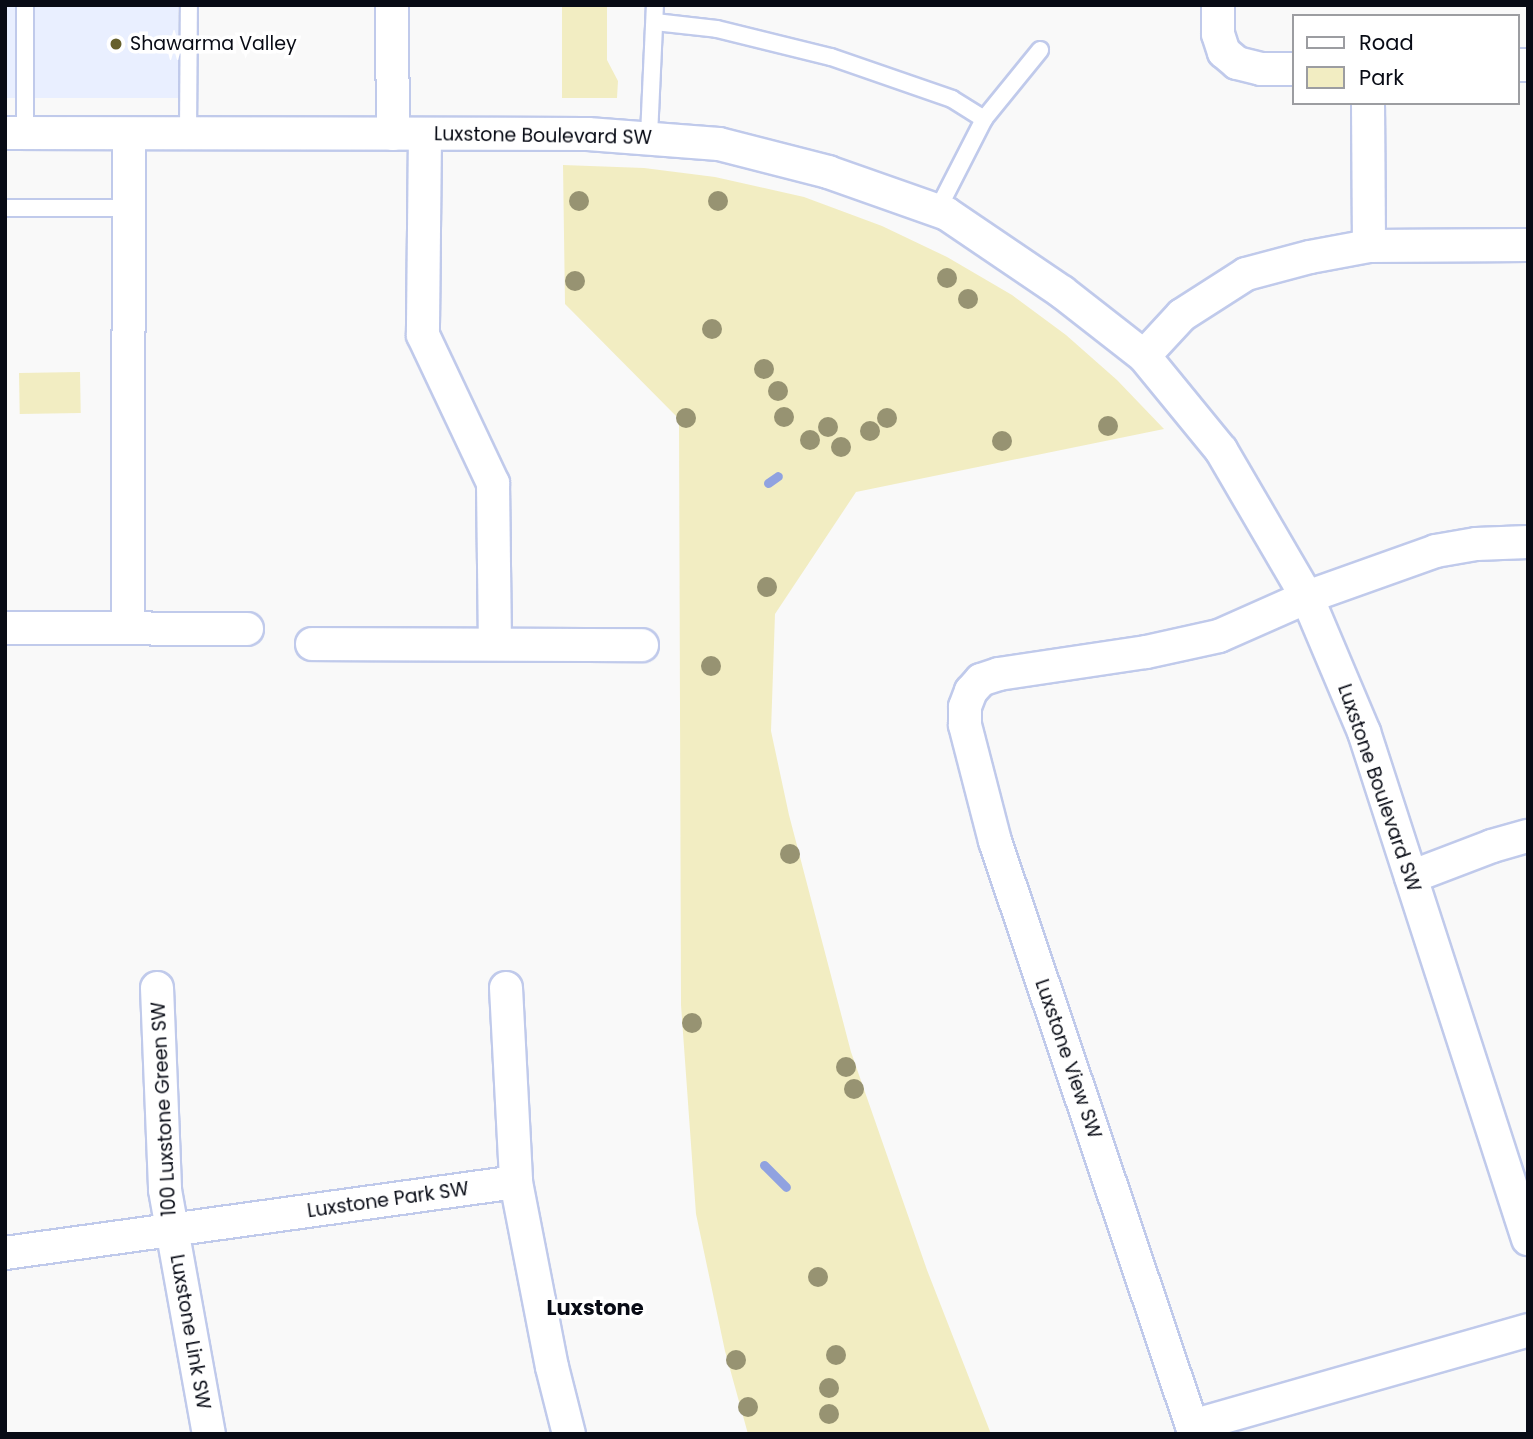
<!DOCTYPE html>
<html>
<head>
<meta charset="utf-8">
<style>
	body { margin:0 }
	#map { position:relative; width:1533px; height:1439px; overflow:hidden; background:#f9f9f9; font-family:Poppins,sans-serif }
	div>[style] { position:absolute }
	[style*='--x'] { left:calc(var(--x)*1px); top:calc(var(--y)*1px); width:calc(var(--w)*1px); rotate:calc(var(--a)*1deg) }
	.built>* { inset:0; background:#e9efff; transform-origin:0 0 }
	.green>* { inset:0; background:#f2edc2; transform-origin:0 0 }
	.stream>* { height:9px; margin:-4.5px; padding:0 4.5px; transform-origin:4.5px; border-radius:4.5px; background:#90a2e0 }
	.roads { filter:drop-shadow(2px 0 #c0caeb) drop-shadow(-2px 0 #c0caeb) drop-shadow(0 2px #c0caeb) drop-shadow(0 -2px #c0caeb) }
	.lane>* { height:16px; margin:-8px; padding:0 8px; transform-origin:8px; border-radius:8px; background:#fff }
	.street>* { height:32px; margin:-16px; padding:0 16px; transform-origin:16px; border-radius:16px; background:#fff }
	.trees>* { width:20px; height:20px; margin:-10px; border-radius:50%; background:#979372 }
	.dots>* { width:19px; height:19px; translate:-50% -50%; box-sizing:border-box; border:4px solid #fff; border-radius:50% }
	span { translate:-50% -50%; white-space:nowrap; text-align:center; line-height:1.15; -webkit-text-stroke:7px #fff; paint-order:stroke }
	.poi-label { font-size:19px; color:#080b15 }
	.left { translate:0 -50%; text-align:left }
	.street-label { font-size:19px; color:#080b15 }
	.neighbourhood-label { font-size:21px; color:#080b15; font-weight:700 }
	.frame { position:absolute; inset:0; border:7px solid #080b15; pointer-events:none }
	.legend { position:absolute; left:1292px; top:14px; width:228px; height:91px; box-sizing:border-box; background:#fff; border:2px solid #9c9da1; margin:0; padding:9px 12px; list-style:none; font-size:21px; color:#080b15 }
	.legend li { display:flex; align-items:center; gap:14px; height:35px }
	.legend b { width:35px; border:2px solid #9c9da1 }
</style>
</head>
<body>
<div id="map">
	<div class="built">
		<div style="left:5px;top:5px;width:173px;height:93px"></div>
	</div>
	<div class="green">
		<div style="clip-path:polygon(562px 5px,607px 5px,607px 60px,618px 81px,617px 98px,562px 98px)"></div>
		<div style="clip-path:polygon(563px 165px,644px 168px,715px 177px,804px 197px,882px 226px,947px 257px,1012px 295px,1066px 335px,1117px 380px,1164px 429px,856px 492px,775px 614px,771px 731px,789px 815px,851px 1052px,927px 1270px,991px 1434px,748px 1434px,725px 1351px,696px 1214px,681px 1005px,679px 419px,565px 304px)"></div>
		<div style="left:80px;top:372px;width:41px;height:61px;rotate:89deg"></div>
	</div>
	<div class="stream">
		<div style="--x:768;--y:483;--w:12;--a:-35"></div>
		<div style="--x:764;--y:1165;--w:31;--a:45"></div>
	</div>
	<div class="roads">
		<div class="lane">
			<div style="--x:25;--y:5;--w:129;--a:90"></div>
			<div style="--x:655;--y:22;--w:62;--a:6.4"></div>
			<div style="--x:717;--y:29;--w:117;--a:13.8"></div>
			<div style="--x:831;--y:57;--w:128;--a:19.1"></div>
			<div style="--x:952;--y:99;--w:38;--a:32"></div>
			<div style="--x:188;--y:134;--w:129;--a:-89.6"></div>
			<div style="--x:649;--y:136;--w:131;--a:-87.4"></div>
			<div style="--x:5;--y:208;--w:124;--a:0"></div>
			<div style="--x:937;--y:211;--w:103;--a:-62.9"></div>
			<div style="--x:984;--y:119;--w:89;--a:-50.9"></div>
		</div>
		<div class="street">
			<div style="--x:392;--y:5;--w:129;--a:89.6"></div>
			<div style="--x:1218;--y:5;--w:29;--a:90"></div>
			<div style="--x:1218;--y:34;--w:19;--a:72"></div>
			<div style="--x:1224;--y:52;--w:17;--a:40"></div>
			<div style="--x:1237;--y:63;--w:25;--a:14"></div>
			<div style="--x:1261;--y:69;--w:32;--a:0"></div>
			<div style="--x:1517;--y:65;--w:11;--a:0"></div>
			<div style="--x:1368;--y:103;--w:143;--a:89.6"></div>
			<div style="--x:5;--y:133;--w:583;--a:0.1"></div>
			<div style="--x:588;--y:134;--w:131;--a:4.4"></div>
			<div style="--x:719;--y:144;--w:113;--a:14.4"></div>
			<div style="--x:828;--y:172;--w:126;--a:19.4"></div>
			<div style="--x:947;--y:214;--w:139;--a:34.1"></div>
			<div style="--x:1062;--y:292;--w:104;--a:38"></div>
			<div style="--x:1144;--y:356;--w:122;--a:50.7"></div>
			<div style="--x:1221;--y:450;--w:170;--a:59.7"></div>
			<div style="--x:1307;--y:597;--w:147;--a:67.1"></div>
			<div style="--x:1364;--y:732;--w:533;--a:72.08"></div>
			<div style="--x:425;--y:134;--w:201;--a:90.6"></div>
			<div style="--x:423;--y:335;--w:164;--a:64.7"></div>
			<div style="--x:493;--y:483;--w:161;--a:89.3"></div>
			<div style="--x:1144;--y:356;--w:56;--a:-47.2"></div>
			<div style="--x:1182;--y:315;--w:76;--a:-32.6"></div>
			<div style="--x:1246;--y:274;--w:66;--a:-14.9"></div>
			<div style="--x:1310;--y:257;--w:60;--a:-10.6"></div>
			<div style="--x:1369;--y:246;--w:159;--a:-0.4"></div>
			<div style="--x:1528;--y:542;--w:52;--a:177.8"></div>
			<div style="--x:1476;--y:544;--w:41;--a:170.1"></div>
			<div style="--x:1436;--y:551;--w:137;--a:160.4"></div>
			<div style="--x:1307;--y:597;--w:96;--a:156.1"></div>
			<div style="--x:1219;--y:636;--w:75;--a:167.6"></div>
			<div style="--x:1146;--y:652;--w:149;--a:171.5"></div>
			<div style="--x:999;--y:674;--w:19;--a:162"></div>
			<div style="--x:981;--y:680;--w:15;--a:132"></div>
			<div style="--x:971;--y:691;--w:17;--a:111"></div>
			<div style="--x:965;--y:707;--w:18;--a:90"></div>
			<div style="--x:965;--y:725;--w:120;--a:75.5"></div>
			<div style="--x:995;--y:841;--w:617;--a:71.39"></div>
			<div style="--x:1192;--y:1426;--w:349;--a:-15.9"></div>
			<div style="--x:5;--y:628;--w:242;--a:0.2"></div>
			<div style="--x:128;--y:628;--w:494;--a:-89.9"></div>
			<div style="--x:312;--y:644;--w:330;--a:0.2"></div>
			<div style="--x:1411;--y:877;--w:87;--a:-20.9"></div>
			<div style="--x:1492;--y:846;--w:37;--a:-16"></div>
			<div style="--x:157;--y:988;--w:202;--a:87.7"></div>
			<div style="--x:165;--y:1190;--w:248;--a:79.8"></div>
			<div style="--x:506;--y:988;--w:194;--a:87"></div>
			<div style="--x:516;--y:1182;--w:188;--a:79"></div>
			<div style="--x:552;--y:1367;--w:69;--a:75.8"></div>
			<div style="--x:5;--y:1253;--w:516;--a:-7.91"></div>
		</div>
	</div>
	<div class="trees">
		<div style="left:579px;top:201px"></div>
		<div style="left:718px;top:201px"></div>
		<div style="left:947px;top:278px"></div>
		<div style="left:575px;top:281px"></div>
		<div style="left:968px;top:299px"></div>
		<div style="left:712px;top:329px"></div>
		<div style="left:764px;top:369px"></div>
		<div style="left:778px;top:391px"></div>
		<div style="left:784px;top:417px"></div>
		<div style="left:686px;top:418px"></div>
		<div style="left:887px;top:418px"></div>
		<div style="left:1108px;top:426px"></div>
		<div style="left:828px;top:427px"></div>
		<div style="left:870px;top:431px"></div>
		<div style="left:810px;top:440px"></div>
		<div style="left:1002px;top:441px"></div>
		<div style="left:841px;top:447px"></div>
		<div style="left:767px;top:587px"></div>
		<div style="left:711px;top:666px"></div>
		<div style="left:790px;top:854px"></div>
		<div style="left:692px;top:1023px"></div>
		<div style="left:846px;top:1067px"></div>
		<div style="left:854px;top:1089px"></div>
		<div style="left:818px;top:1277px"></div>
		<div style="left:836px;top:1355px"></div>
		<div style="left:736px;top:1360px"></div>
		<div style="left:829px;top:1388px"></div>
		<div style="left:748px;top:1407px"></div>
		<div style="left:829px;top:1414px"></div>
	</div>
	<div class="dots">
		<div style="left:116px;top:44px;background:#66602c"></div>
	</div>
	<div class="poi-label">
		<span class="left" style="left:130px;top:44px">Shawarma Valley</span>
	</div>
	<div class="street-label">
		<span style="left:543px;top:136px;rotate:1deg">Luxstone Boulevard SW</span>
		<span style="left:1379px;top:788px;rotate:71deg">Luxstone Boulevard SW</span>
		<span style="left:1068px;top:1059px;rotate:71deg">Luxstone View SW</span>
		<span style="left:164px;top:1109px;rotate:-93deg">100 Luxstone Green SW</span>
		<span style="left:388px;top:1200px;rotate:-8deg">Luxstone Park SW</span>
		<span style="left:190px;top:1332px;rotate:80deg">Luxstone Link SW</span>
	</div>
	<div class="neighbourhood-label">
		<span style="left:595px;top:1308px">Luxstone</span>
	</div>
	<div class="frame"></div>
	<ul class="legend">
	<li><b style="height:9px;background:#fff"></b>Road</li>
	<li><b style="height:19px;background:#f2edc2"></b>Park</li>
	</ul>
</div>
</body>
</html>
